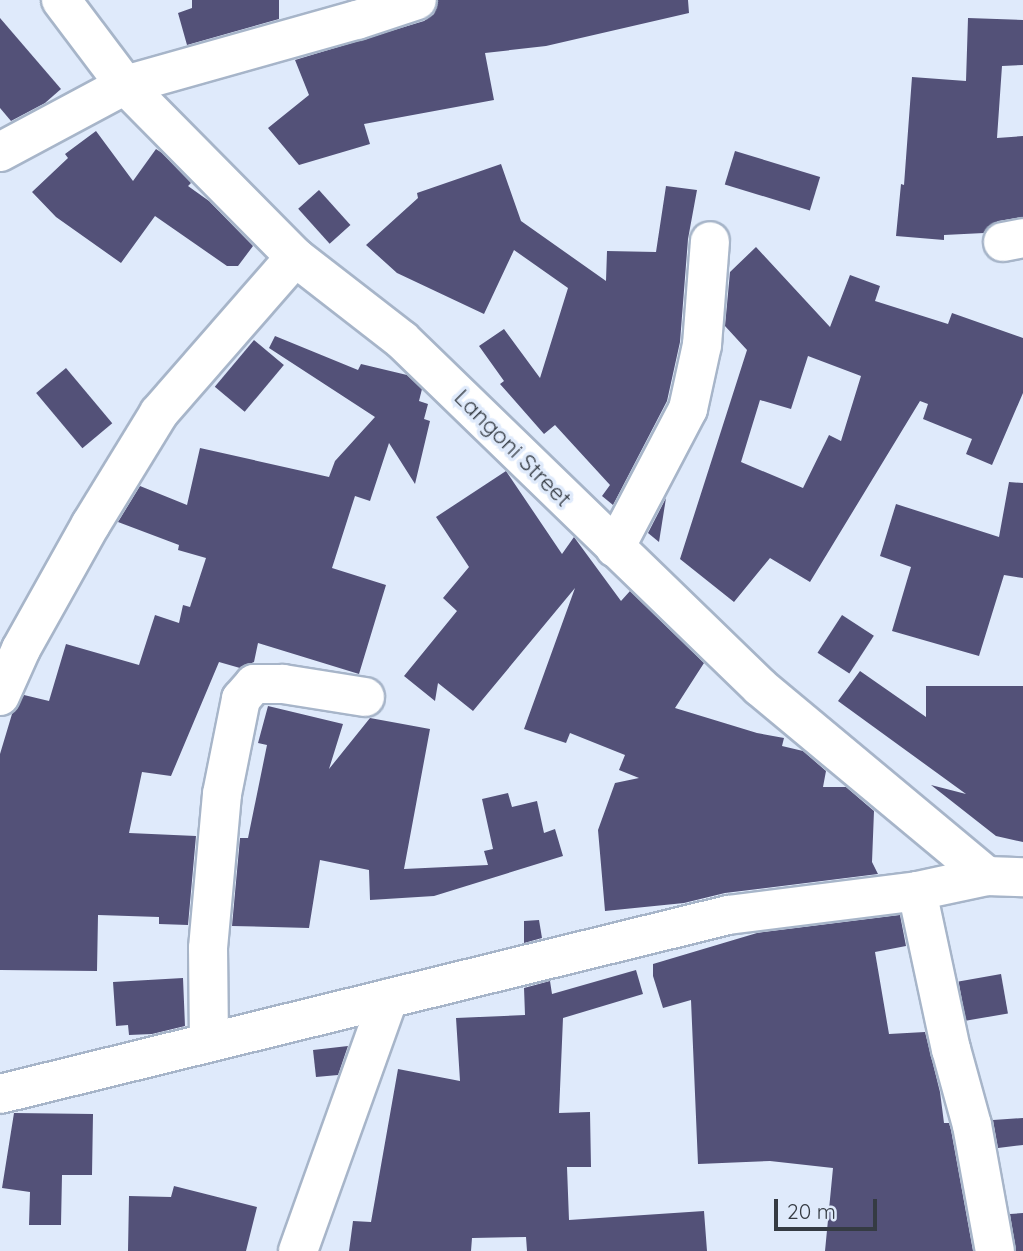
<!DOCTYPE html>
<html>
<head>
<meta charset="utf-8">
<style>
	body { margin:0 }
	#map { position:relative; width:1023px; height:1251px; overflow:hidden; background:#dfeafb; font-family:Quicksand,sans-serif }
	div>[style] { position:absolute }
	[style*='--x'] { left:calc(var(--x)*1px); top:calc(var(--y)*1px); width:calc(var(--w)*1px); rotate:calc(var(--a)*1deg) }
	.building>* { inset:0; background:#535178; transform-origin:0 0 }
	.roads { filter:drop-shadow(2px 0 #a7b5c9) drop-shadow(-2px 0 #a7b5c9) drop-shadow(0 2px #a7b5c9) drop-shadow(0 -2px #a7b5c9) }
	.street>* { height:38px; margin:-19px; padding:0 19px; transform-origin:19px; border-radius:19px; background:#fff }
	span { translate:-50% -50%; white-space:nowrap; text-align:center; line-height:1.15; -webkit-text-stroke:7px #dfeafb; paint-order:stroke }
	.street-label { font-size:23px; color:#353b43 }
	.scale { position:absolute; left:774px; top:1199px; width:103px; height:32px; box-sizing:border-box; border:4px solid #353b43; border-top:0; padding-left:9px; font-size:21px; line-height:24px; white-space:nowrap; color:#353b43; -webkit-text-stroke:5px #dfeafb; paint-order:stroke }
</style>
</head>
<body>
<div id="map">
	<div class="building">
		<div style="clip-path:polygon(192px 0,279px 0,279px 19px,187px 45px,178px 13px,192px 8px)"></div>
		<div style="clip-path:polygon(438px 0,688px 0,689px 13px,546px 46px,485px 53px,494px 100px,364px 124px,370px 144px,299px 165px,268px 128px,309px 95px,295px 60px,424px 21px,434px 14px)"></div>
		<div style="clip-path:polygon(0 18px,61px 89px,45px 103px,11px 121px,0 108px)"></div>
		<div style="clip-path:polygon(968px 18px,1023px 20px,1023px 65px,1002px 66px,997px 138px,1023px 136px,1023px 217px,998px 221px,984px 233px,944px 235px,944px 240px,896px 236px,901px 184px,904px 185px,912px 77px,966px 81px)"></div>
		<div style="clip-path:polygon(96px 131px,133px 181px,156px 149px,162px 153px,191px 183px,188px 186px,209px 201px,253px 246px,238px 266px,227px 266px,155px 216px,121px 263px,56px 217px,32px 192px,68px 158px,65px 154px)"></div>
		<div style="left:735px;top:151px;width:89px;height:35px;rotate:17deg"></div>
		<div style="clip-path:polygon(501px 164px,521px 221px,606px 281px,607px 251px,656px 252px,666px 186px,697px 190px,688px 239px,680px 342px,667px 401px,613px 505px,602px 496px,610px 485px,555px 425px,544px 434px,500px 384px,504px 381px,479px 346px,504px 329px,540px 378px,568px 288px,514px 250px,484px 314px,397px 273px,366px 245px,418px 198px,417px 193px)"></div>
		<div style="left:319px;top:190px;width:47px;height:28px;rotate:48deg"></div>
		<div style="clip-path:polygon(evenodd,756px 247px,830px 327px,850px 275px,880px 286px,875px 301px,948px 324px,952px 313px,1023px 338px,1023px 393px,992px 465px,966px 454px,972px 439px,923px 419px,928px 404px,920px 401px,810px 582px,770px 558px,734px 602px,680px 559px,747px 350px,725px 326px,730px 272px,756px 247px,808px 356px,861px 376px,841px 441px,829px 435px,803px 488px,741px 462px,760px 400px,791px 409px,808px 356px)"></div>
		<div style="clip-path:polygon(275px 336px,358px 370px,361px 364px,407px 375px,422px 389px,419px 401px,428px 404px,424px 419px,430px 421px,415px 484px,389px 443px,370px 501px,355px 496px,332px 568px,386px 585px,359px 674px,258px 643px,254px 662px,240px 668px,219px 662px,171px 776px,142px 772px,129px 833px,196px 836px,188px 925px,159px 924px,159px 917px,98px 915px,97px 971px,0 970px,0 754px,12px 714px,24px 695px,49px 701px,66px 644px,139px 665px,155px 615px,179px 623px,183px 605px,190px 607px,206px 558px,178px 550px,179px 545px,118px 522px,140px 486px,187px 505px,200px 448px,329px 477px,335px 461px,375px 417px,269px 348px)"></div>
		<div style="left:254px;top:340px;width:39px;height:61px;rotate:40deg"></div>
		<div style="left:66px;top:368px;width:72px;height:39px;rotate:50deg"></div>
		<div style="clip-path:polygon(506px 471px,562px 554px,574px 537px,621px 601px,630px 591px,704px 663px,675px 708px,757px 733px,784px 738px,782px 746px,803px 751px,826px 771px,823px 787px,846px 787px,874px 811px,872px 862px,878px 874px,725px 893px,684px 903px,605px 911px,598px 830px,615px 783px,639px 778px,619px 770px,625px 755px,570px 733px,566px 743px,524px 729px,575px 588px,473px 711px,438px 683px,435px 701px,404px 676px,457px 611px,443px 598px,469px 567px,436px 517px)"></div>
		<div style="clip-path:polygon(1009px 482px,1023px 483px,1023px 578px,1004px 575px,979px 656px,892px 631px,911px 567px,880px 556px,896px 504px,999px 537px)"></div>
		<div style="clip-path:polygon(666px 498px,659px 542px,648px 533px)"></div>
		<div style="left:842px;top:615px;width:38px;height:45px;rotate:33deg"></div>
		<div style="clip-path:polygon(860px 671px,926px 717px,926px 686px,1023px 686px,1023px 842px,996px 836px,931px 785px,966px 794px,838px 701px)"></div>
		<div style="clip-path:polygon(268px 706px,343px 724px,329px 769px,370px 718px,430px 729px,404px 869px,488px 865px,484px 851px,493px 849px,482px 799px,508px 793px,512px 807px,537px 801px,544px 833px,555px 829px,563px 856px,434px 896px,370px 900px,369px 870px,320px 860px,309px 928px,232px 926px,240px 838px,248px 838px,267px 745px,258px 743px)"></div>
		<div style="clip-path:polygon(900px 915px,906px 946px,875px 952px,889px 1034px,925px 1032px,940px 1092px,944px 1123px,949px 1123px,951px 1130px,973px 1251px,825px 1251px,833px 1168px,770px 1161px,698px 1164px,691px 1000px,663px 1008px,653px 976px,653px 964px,757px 933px)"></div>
		<div style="clip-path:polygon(539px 920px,542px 938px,524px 943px,524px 921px)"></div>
		<div style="clip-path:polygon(636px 970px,643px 994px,563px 1018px,559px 1113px,590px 1112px,591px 1167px,567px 1167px,569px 1220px,704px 1211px,707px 1251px,527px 1251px,526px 1237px,472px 1238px,471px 1251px,349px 1251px,353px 1221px,371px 1222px,398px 1069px,460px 1081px,456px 1018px,525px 1015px,524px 988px,550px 981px,552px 994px)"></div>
		<div style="left:1001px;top:974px;width:40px;height:43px;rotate:80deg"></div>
		<div style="clip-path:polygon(183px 978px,185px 1026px,152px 1034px,129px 1035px,128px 1025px,116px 1026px,113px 982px)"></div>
		<div style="clip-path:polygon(348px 1046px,338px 1075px,316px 1077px,313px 1050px)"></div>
		<div style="clip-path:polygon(14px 1113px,93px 1114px,92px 1175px,62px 1175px,61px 1225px,29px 1225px,30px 1192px,2px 1188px)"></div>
		<div style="clip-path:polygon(1023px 1118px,1023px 1145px,998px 1148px,993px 1120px)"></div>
		<div style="clip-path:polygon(174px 1186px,257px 1207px,246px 1251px,128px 1251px,129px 1196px,171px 1197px)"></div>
		<div style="clip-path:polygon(1023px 1213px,1023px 1251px,1016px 1251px,1010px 1214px)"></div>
	</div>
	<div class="roads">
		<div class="street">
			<div style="--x:61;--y:0;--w:106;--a:53"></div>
			<div style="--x:125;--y:85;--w:242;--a:45.3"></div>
			<div style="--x:295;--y:257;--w:135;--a:37.8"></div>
			<div style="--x:402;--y:340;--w:499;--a:44.1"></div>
			<div style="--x:760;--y:687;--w:295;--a:39.8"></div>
			<div style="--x:0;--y:152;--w:142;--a:-28.2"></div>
			<div style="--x:125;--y:85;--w:241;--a:-15.7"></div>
			<div style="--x:357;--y:20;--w:63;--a:-18.4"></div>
			<div style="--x:1003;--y:242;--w:20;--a:-11"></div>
			<div style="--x:615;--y:548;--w:157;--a:-62.3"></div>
			<div style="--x:688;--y:409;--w:66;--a:-77.7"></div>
			<div style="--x:702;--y:345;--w:104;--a:-85.6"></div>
			<div style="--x:0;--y:696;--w:51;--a:-65.9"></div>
			<div style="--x:21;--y:649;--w:143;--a:-60.8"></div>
			<div style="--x:91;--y:524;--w:130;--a:-58.5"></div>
			<div style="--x:159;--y:413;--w:207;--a:-48.9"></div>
			<div style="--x:917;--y:891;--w:162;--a:77.9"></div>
			<div style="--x:951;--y:1049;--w:79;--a:74.6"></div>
			<div style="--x:972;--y:1125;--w:128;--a:79.7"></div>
			<div style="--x:209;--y:1042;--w:94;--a:-90.6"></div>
			<div style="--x:208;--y:948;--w:155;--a:-84.8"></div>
			<div style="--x:222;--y:794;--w:97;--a:-78.7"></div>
			<div style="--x:241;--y:699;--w:20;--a:-49"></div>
			<div style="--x:254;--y:684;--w:29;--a:0"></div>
			<div style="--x:283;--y:684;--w:83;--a:9"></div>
			<div style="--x:0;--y:1094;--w:750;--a:-13.81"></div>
			<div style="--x:728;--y:915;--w:191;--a:-7.2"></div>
			<div style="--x:917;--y:891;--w:72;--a:-12.1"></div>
			<div style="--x:987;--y:876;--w:36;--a:2"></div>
			<div style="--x:298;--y:1251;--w:268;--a:-70.3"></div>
		</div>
	</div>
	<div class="street-label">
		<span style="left:513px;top:448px;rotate:45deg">Langoni Street</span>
	</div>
	<div class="scale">20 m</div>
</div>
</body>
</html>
